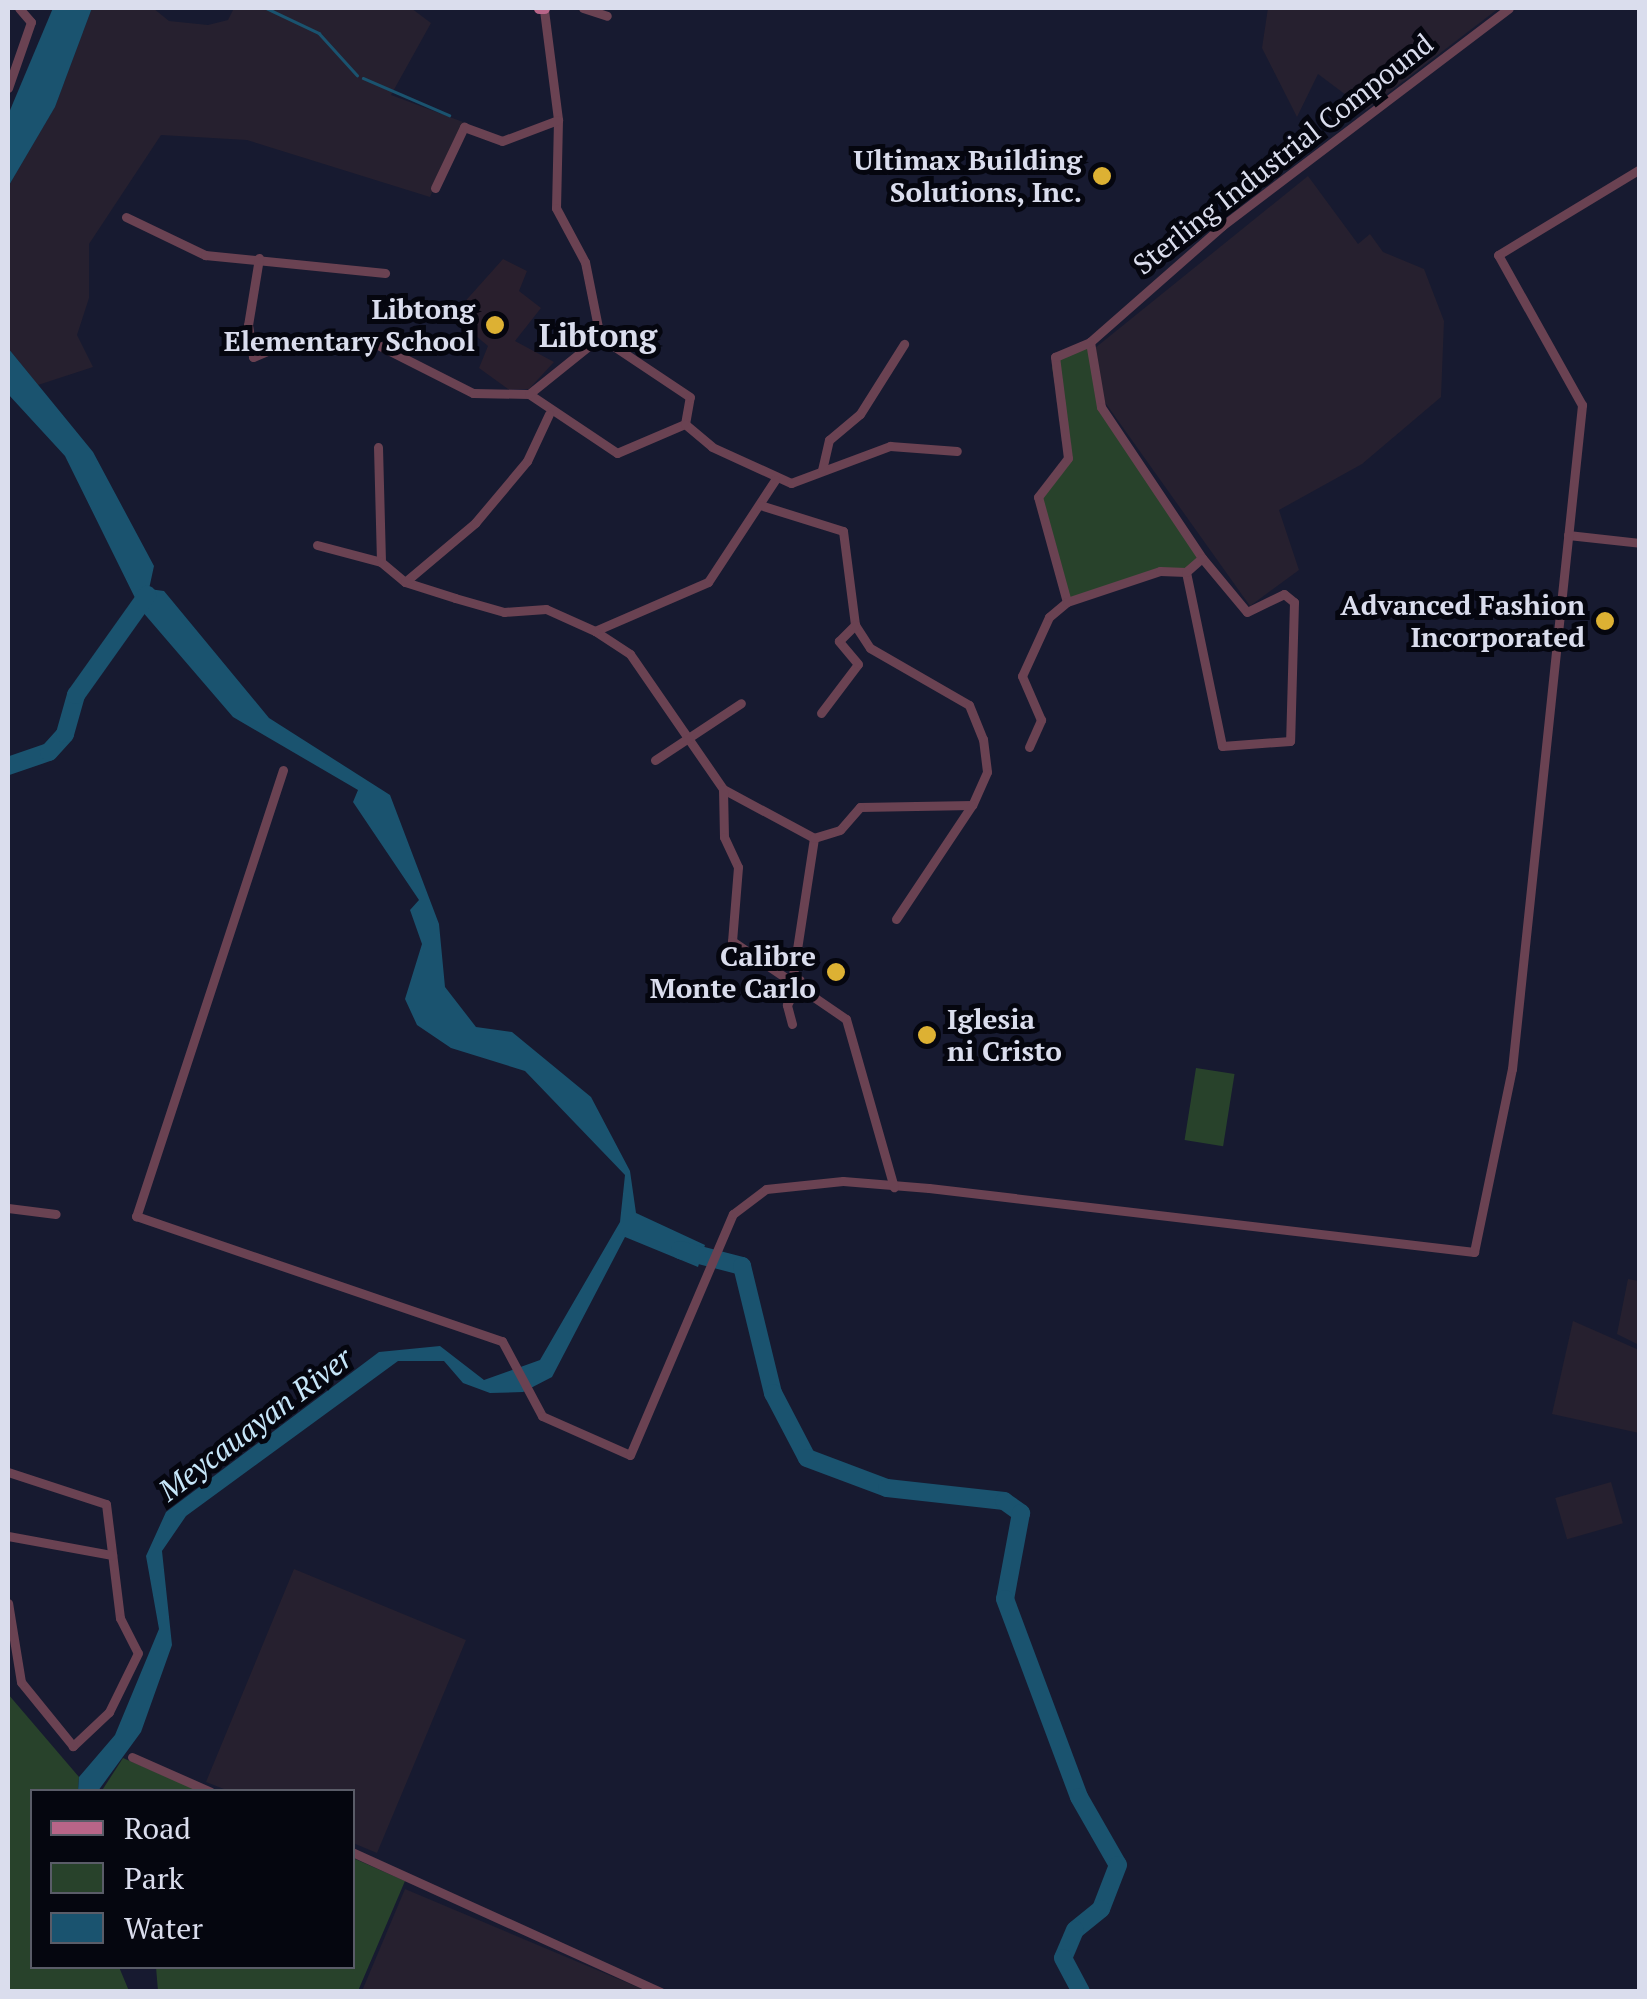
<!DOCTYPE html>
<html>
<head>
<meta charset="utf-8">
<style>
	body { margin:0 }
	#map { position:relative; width:1647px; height:1999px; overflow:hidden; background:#171a30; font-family:"PT Serif",serif }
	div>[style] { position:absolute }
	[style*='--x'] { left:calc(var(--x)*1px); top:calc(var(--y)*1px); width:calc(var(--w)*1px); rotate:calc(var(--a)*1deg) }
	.industrial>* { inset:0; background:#26202f; transform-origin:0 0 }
	.education>* { inset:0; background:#291f2d }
	.green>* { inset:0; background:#28422b; transform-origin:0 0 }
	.water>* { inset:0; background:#1a536f }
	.stream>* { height:2.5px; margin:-1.25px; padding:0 1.25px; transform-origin:1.25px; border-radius:1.25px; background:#1a536f }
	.river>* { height:18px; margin:-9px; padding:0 9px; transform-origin:9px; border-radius:9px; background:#1a536f }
	.minor>* { height:9px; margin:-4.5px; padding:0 4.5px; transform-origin:4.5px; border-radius:4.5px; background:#6a4252 }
	.major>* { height:11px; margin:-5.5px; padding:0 5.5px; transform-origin:5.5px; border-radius:5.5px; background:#b86588 }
	.dots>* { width:28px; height:28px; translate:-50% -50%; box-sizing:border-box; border:5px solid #05060f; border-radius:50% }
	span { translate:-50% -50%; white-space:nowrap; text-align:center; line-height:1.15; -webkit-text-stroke:10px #05060f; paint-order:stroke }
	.street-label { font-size:28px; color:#dadded }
	.poi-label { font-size:28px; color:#dadded; font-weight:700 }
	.right { translate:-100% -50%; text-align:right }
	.left { translate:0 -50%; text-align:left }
	.water-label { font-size:30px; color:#c7e6f9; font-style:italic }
	.quarter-label { font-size:32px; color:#dadded; font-weight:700 }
	.frame { position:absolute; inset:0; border:10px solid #dadded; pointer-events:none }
	.legend { position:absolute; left:30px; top:1789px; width:325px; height:180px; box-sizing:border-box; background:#05060f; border:2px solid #5a5c68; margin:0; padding:12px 18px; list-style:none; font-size:30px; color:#dadded }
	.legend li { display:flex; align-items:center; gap:20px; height:50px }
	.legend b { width:50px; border:2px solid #5a5c68 }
</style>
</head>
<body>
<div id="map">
	<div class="industrial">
		<div style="clip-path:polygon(92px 8px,153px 8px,169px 21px,208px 25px,228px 20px,234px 8px,411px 8px,431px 23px,391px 95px,463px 122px,430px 197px,247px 140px,161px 135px,89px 244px,89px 298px,77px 335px,93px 367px,38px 385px,8px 348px,8px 187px,55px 107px)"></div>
		<div style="clip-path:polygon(1268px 8px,1499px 8px,1366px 110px,1318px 74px,1297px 117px,1262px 48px)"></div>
		<div style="clip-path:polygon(1308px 176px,1358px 244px,1370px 234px,1383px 252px,1424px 269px,1444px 321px,1441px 397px,1362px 464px,1279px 510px,1299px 570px,1250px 606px,1104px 401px,1095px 348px)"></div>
		<div style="clip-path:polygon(1628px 1279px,1639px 1281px,1639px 1345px,1617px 1334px)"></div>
		<div style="clip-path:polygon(1573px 1321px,1639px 1350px,1639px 1433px,1552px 1414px)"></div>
		<div style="left:1611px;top:1482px;width:43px;height:58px;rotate:74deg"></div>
		<div style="clip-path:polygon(294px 1569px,466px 1640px,377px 1853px,353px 1843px,352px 1792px,229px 1791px,206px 1782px)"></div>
		<div style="clip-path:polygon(405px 1889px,647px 1991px,362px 1991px)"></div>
	</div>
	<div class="education">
		<div style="clip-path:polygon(503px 259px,527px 271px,519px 291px,541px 308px,515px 341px,554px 362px,529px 389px,508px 389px,479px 368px,488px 346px,452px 316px)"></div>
	</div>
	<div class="green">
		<div style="clip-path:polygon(1090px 342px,1101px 407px,1202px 558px,1186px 572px,1160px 571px,1067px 602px,1038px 497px,1068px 457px,1052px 367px,1059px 352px)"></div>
		<div style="left:1196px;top:1068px;width:39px;height:73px;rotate:9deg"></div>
		<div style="clip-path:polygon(8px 1694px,79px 1777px,78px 1791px,32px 1792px,32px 1966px,119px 1967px,129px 1991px,8px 1991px)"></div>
		<div style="clip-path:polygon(123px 1758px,200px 1791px,101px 1792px)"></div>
		<div style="clip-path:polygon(353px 1858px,405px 1881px,358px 1991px,158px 1991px,156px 1967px,352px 1966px)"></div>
	</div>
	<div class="water">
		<div style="clip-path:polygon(53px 8px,92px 8px,55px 107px,8px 187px,8px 115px)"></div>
		<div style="clip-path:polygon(8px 348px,93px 452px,154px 566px,149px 589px,164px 591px,269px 718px,390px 795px,439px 924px,445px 987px,476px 1027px,512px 1032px,591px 1097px,630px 1171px,636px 1213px,705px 1245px,698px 1267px,625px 1237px,552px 1377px,523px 1392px,490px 1393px,463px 1383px,444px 1361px,398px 1361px,186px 1516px,162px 1551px,172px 1645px,141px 1732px,98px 1791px,78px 1791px,79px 1777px,115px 1735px,159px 1629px,146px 1556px,166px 1512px,379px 1352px,440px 1346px,484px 1380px,540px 1360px,620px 1222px,625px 1175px,525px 1071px,451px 1048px,417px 1025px,405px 999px,422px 944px,410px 910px,419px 900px,353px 802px,358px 790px,233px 717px,141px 610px,65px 456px,8px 394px)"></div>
	</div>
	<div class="stream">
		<div style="--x:165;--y:8;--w:82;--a:0"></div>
		<div style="--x:266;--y:8;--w:59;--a:25.3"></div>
		<div style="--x:319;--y:33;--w:57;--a:47.9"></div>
		<div style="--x:363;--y:78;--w:94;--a:23.3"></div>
	</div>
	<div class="river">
		<div style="--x:8;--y:766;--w:43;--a:-18.9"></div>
		<div style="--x:49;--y:752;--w:24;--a:-48"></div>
		<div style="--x:65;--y:734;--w:41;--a:-74.2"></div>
		<div style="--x:76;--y:695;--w:123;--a:-54.6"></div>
		<div style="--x:680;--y:1250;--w:64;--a:14.5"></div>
		<div style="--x:742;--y:1266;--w:131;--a:76.3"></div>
		<div style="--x:773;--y:1393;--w:73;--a:62.4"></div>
		<div style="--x:807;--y:1458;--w:85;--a:20.6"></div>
		<div style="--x:887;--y:1488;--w:118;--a:6.3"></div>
		<div style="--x:1004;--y:1501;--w:21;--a:35"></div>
		<div style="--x:1021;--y:1513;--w:87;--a:100.5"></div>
		<div style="--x:1005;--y:1599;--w:211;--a:69.5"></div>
		<div style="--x:1079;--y:1797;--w:78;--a:60.2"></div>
		<div style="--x:1118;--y:1865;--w:47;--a:111.1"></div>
		<div style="--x:1101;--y:1909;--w:33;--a:141"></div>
		<div style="--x:1075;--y:1930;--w:30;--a:113"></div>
		<div style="--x:1063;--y:1958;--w:38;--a:62"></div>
	</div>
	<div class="minor">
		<div style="--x:583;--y:8;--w:25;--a:18"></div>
		<div style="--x:544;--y:10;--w:111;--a:82.7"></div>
		<div style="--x:558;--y:120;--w:88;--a:91.3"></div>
		<div style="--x:556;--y:208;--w:61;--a:61.8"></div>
		<div style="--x:585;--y:262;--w:76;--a:78.7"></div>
		<div style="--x:8;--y:88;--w:70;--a:-70.8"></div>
		<div style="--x:31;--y:22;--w:18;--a:-131"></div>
		<div style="--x:435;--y:188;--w:68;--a:-64.6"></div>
		<div style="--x:464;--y:127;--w:40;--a:20.2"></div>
		<div style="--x:502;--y:141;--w:60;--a:-20.6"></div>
		<div style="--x:126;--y:217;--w:88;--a:25.7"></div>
		<div style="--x:205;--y:255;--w:181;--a:5.7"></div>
		<div style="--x:259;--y:258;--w:68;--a:99.3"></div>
		<div style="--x:248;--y:325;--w:32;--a:81"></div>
		<div style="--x:253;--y:357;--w:38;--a:-23"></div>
		<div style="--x:288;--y:342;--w:84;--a:0"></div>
		<div style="--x:372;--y:342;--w:113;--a:26.8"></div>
		<div style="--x:473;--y:393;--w:56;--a:1"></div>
		<div style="--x:529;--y:394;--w:106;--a:33.8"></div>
		<div style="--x:617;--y:453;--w:74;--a:-23.1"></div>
		<div style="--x:685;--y:424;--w:27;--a:-80"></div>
		<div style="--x:690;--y:397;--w:108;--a:-146.3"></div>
		<div style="--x:1090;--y:342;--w:66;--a:80.4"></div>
		<div style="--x:1101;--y:407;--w:182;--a:56.2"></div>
		<div style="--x:1202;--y:558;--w:70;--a:50.2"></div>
		<div style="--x:1247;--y:612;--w:41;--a:-25.9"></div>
		<div style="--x:1284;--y:594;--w:13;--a:39"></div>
		<div style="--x:1294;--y:602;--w:139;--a:91.6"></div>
		<div style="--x:1290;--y:741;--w:68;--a:175.8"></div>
		<div style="--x:1222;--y:746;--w:178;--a:-101.7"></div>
		<div style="--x:1090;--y:342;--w:176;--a:-41.3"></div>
		<div style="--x:1222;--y:226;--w:360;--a:-37.2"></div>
		<div style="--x:529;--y:394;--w:91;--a:-38.8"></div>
		<div style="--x:685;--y:424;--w:35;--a:40"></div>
		<div style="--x:712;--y:447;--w:87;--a:24.5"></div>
		<div style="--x:791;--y:483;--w:106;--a:-20.5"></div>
		<div style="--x:890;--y:446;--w:67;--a:4.3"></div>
		<div style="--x:378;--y:447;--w:115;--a:88.5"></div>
		<div style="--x:822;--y:470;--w:31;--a:-77"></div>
		<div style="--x:829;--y:440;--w:40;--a:-40"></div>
		<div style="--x:860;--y:414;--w:83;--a:-57.8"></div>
		<div style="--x:775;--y:480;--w:122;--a:123.3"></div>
		<div style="--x:708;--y:582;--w:123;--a:156.6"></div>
		<div style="--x:595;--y:631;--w:42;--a:33.3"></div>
		<div style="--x:630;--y:654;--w:164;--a:55.4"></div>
		<div style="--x:723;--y:789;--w:103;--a:28.3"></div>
		<div style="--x:814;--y:838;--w:139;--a:98.7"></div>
		<div style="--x:760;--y:505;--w:87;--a:17.4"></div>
		<div style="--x:843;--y:531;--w:95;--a:82.7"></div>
		<div style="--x:855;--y:625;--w:27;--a:57"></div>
		<div style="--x:870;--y:648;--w:114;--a:29.9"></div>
		<div style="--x:969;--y:705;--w:37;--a:68"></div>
		<div style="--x:983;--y:739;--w:33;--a:83"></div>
		<div style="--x:987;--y:772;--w:36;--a:114"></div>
		<div style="--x:972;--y:805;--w:112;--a:179"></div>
		<div style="--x:860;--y:807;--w:30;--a:131"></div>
		<div style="--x:840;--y:830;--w:27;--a:163"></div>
		<div style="--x:1568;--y:535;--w:72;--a:6.3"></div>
		<div style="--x:317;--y:545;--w:66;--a:14.9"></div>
		<div style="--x:381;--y:562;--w:31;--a:40"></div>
		<div style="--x:405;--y:582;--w:52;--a:17.7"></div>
		<div style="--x:455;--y:598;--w:51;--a:15.9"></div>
		<div style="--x:504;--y:612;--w:42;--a:-4.1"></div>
		<div style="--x:546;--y:609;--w:54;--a:24.2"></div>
		<div style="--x:405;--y:582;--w:92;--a:-40.1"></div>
		<div style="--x:475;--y:523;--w:81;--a:-50"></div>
		<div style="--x:527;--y:461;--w:52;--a:-64.9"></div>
		<div style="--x:1067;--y:602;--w:109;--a:-105.4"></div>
		<div style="--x:1038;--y:497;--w:49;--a:-52.4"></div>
		<div style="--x:1068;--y:458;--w:102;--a:-97.3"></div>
		<div style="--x:1055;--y:357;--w:38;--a:-23"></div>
		<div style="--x:821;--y:713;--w:61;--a:-52.9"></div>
		<div style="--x:858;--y:664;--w:30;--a:-130"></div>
		<div style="--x:839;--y:641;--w:23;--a:-45"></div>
		<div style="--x:1029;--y:747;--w:30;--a:-66"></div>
		<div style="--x:1041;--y:720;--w:48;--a:-113.4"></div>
		<div style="--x:1022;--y:676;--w:65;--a:-65.4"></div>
		<div style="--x:1049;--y:617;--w:23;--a:-40"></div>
		<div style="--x:1067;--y:602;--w:98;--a:-18.4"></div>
		<div style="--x:1160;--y:571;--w:26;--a:2"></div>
		<div style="--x:1186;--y:572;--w:21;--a:-41"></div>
		<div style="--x:655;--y:760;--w:103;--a:-33.5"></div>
		<div style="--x:283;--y:770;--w:470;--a:108.2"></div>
		<div style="--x:136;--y:1216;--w:387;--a:18.9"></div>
		<div style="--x:502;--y:1341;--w:85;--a:61.9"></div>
		<div style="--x:542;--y:1416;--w:96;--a:23.9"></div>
		<div style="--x:630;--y:1455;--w:262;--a:-66.9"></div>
		<div style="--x:733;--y:1214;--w:41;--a:-37.1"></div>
		<div style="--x:766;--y:1189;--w:77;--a:-5.9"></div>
		<div style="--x:843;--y:1181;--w:86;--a:4.7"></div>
		<div style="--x:929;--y:1188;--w:549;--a:6.7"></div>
		<div style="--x:1474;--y:1252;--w:187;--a:-78.3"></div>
		<div style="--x:1512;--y:1069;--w:668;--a:-83.98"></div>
		<div style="--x:1582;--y:405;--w:172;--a:-119.2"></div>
		<div style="--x:1498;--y:255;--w:166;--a:-31.2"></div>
		<div style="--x:723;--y:789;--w:48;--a:88.8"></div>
		<div style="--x:724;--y:837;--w:33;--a:65"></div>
		<div style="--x:738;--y:867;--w:74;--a:94.6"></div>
		<div style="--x:732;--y:941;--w:138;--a:34.4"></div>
		<div style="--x:846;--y:1019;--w:175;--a:74.1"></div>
		<div style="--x:896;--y:919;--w:137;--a:-56.3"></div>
		<div style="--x:792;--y:1024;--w:20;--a:-105"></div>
		<div style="--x:787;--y:1005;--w:28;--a:-63"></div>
		<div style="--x:8;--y:1208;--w:48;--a:7.1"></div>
		<div style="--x:8;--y:1472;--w:103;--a:18.1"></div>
		<div style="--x:106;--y:1504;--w:115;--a:83"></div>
		<div style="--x:120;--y:1618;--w:39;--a:63"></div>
		<div style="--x:138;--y:1653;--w:66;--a:116.2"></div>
		<div style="--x:109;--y:1712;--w:50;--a:136.6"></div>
		<div style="--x:73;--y:1746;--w:82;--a:-129.1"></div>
		<div style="--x:21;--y:1682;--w:80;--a:-99.3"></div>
		<div style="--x:8;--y:1536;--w:106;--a:10.4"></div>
		<div style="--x:132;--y:1757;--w:86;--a:23.9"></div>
		<div style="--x:352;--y:1852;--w:339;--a:24.4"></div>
	</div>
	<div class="major">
		<div style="--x:539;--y:8;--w:5;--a:0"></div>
	</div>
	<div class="dots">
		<div style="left:1102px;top:176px;background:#ddb133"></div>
		<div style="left:495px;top:325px;background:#ddb133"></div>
		<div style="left:1605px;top:621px;background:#ddb133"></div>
		<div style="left:836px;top:972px;background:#ddb133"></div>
		<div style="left:927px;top:1035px;background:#ddb133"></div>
	</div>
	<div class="street-label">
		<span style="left:1283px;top:154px;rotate:-38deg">Sterling Industrial Compound</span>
	</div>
	<div class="poi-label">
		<span class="right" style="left:1082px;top:176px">Ultimax Building<br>Solutions, Inc.</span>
		<span class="right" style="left:475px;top:325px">Libtong<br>Elementary School</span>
		<span class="right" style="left:1585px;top:621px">Advanced Fashion<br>Incorporated</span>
		<span class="right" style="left:816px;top:972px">Calibre<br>Monte Carlo</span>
		<span class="left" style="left:947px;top:1035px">Iglesia<br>ni Cristo</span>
	</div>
	<div class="water-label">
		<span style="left:255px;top:1424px;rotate:-37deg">Meycauayan River</span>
	</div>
	<div class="quarter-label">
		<span style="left:598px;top:335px">Libtong</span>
	</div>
	<div class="frame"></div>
	<ul class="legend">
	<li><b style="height:12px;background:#b86588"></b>Road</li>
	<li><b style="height:28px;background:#28422b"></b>Park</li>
	<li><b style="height:28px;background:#1a536f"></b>Water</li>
	</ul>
</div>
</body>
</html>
